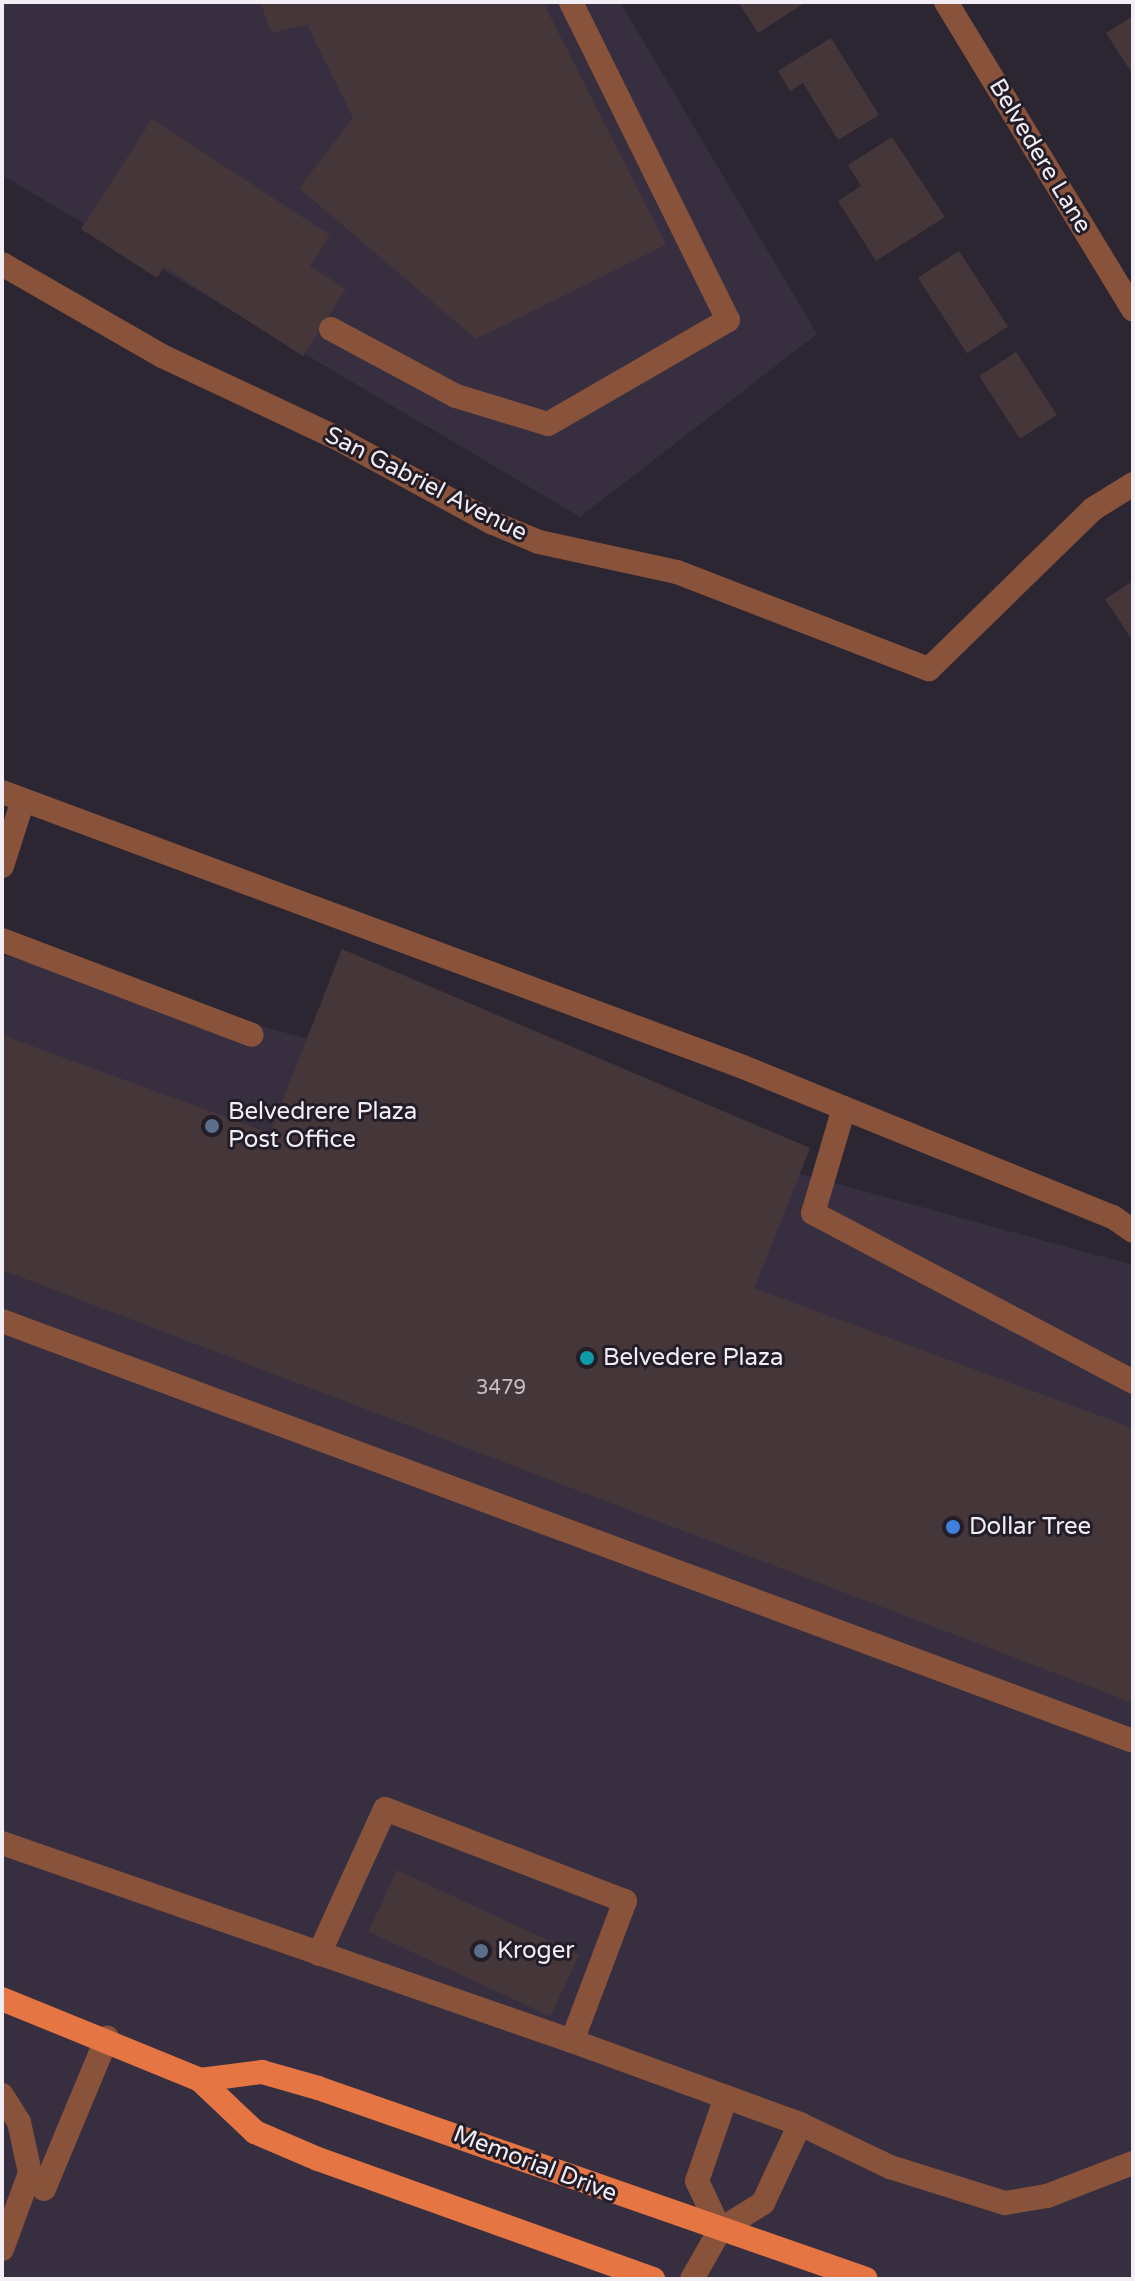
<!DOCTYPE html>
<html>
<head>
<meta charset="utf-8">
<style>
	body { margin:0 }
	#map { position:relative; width:1135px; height:2281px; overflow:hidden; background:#2c2632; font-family:"Varela Round",sans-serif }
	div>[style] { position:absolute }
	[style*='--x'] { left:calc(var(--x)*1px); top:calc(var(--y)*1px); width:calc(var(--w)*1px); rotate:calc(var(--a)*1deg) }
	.built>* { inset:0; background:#372e40 }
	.building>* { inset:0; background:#45363a; transform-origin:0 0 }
	.minor>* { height:24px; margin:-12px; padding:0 12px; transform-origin:12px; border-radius:12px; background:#88523b }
	.major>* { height:24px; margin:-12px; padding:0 12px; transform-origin:12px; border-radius:12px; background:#e57543 }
	.dots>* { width:22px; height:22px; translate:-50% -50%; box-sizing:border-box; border:4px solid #231d28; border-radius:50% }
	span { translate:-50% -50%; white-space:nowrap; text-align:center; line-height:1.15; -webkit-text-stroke:6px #231d28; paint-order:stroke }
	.number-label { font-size:20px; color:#c7c0c7 }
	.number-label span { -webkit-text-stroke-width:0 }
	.street-label { font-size:24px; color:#f2eef6 }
	.poi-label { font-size:24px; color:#f2eef6 }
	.left { translate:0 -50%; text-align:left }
	.frame { position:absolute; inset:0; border:4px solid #f2eef6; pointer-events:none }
</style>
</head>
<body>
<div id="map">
	<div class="built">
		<div style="clip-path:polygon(2px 2px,620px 2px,817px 334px,580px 517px,2px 175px)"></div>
		<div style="clip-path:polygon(2px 955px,1133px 1265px,1133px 2279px,2px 2279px)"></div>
	</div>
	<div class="building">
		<div style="clip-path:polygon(260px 2px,543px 2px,666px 245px,476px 339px,299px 188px,353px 118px,307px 25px,272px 33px)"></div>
		<div style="clip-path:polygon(738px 2px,806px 2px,758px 33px)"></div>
		<div style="clip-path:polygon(1133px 16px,1133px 75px,1106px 33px)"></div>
		<div style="clip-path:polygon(831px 38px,879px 115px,838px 140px,803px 83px,790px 91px,778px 71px)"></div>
		<div style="clip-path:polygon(152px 119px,330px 235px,310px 266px,346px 289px,303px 356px,164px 267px,157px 278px,81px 229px)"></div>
		<div style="clip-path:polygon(892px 137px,945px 217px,876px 261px,838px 201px,861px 186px,848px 165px)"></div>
		<div style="left:959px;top:251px;width:90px;height:49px;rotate:57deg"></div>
		<div style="left:1016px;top:352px;width:75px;height:44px;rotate:57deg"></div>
		<div style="clip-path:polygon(1133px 581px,1133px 641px,1105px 599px)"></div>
		<div style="clip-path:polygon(342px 949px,810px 1148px,754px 1288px,1133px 1428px,1133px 1703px,2px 1270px,2px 1035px,270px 1133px)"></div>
		<div style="left:397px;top:1870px;width:201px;height:68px;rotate:25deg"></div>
	</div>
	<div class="minor">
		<div style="--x:946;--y:2;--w:360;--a:58.7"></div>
		<div style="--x:2;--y:264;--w:185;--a:29.9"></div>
		<div style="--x:162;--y:356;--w:191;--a:25.1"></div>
		<div style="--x:335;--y:437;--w:180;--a:28.6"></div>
		<div style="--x:493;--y:523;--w:50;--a:22.4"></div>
		<div style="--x:539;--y:542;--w:141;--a:12.3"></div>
		<div style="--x:677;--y:572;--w:270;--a:21.1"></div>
		<div style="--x:929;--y:669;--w:229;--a:-44.3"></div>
		<div style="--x:1093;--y:509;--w:47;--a:-32"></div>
		<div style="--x:331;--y:329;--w:142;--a:28.2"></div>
		<div style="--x:456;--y:396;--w:96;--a:16.9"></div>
		<div style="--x:548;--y:424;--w:208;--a:-30"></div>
		<div style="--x:728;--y:320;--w:355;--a:-116.3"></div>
		<div style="--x:2;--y:792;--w:790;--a:20.36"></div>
		<div style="--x:743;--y:1067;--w:399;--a:22.1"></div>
		<div style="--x:1113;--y:1217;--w:24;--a:35"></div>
		<div style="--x:2;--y:866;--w:69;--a:-72.3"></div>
		<div style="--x:2;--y:940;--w:267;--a:20.8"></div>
		<div style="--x:844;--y:1108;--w:109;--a:106.4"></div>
		<div style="--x:813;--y:1213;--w:362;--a:27.8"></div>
		<div style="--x:2;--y:1321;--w:1206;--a:20.37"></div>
		<div style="--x:2;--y:1843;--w:603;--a:19.16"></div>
		<div style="--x:572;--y:2041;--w:243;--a:20"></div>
		<div style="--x:800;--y:2124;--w:100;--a:25.5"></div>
		<div style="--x:890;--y:2167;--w:121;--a:17.4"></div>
		<div style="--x:1005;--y:2203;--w:43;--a:-9.5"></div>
		<div style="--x:1047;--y:2196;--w:92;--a:-21"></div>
		<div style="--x:319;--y:1954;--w:159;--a:-65.5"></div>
		<div style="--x:385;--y:1809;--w:257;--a:21"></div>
		<div style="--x:625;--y:1901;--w:150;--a:110.7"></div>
		<div style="--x:2;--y:2095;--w:32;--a:58"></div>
		<div style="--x:19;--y:2122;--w:52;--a:77.8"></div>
		<div style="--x:30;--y:2173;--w:81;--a:110.2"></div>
		<div style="--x:44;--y:2189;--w:164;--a:-67.4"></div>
		<div style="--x:720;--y:2230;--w:54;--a:-115.1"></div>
		<div style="--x:697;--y:2181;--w:89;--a:-71"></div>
		<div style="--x:692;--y:2279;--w:56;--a:-60.3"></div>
		<div style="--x:720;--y:2230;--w:51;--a:-32.1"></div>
		<div style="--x:763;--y:2203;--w:87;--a:-64.9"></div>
	</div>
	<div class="major">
		<div style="--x:2;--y:1999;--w:214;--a:22.2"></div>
		<div style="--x:200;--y:2080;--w:76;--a:43.4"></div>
		<div style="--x:255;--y:2132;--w:69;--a:23.2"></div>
		<div style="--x:318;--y:2159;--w:356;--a:19.7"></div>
		<div style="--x:200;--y:2080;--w:63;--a:-7.4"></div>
		<div style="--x:262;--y:2072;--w:58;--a:15.9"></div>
		<div style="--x:318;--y:2088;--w:580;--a:19.22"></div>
	</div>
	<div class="dots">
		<div style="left:212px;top:1126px;background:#5c6f8a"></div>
		<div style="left:587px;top:1358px;background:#0f9aa8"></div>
		<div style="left:953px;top:1527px;background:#3f7fe0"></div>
		<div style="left:481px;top:1951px;background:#5c6f8a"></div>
	</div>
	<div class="number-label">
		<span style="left:501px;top:1388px">3479</span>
	</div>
	<div class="street-label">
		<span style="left:1040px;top:156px;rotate:59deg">Belvedere Lane</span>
		<span style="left:426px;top:484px;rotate:27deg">San Gabriel Avenue</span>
		<span style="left:535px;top:2164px;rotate:21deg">Memorial Drive</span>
	</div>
	<div class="poi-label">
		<span class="left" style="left:228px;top:1126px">Belvedrere Plaza<br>Post Office</span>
		<span class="left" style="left:603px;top:1358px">Belvedere Plaza</span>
		<span class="left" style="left:969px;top:1527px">Dollar Tree</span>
		<span class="left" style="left:497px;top:1951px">Kroger</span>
	</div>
	<div class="frame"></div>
</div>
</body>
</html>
